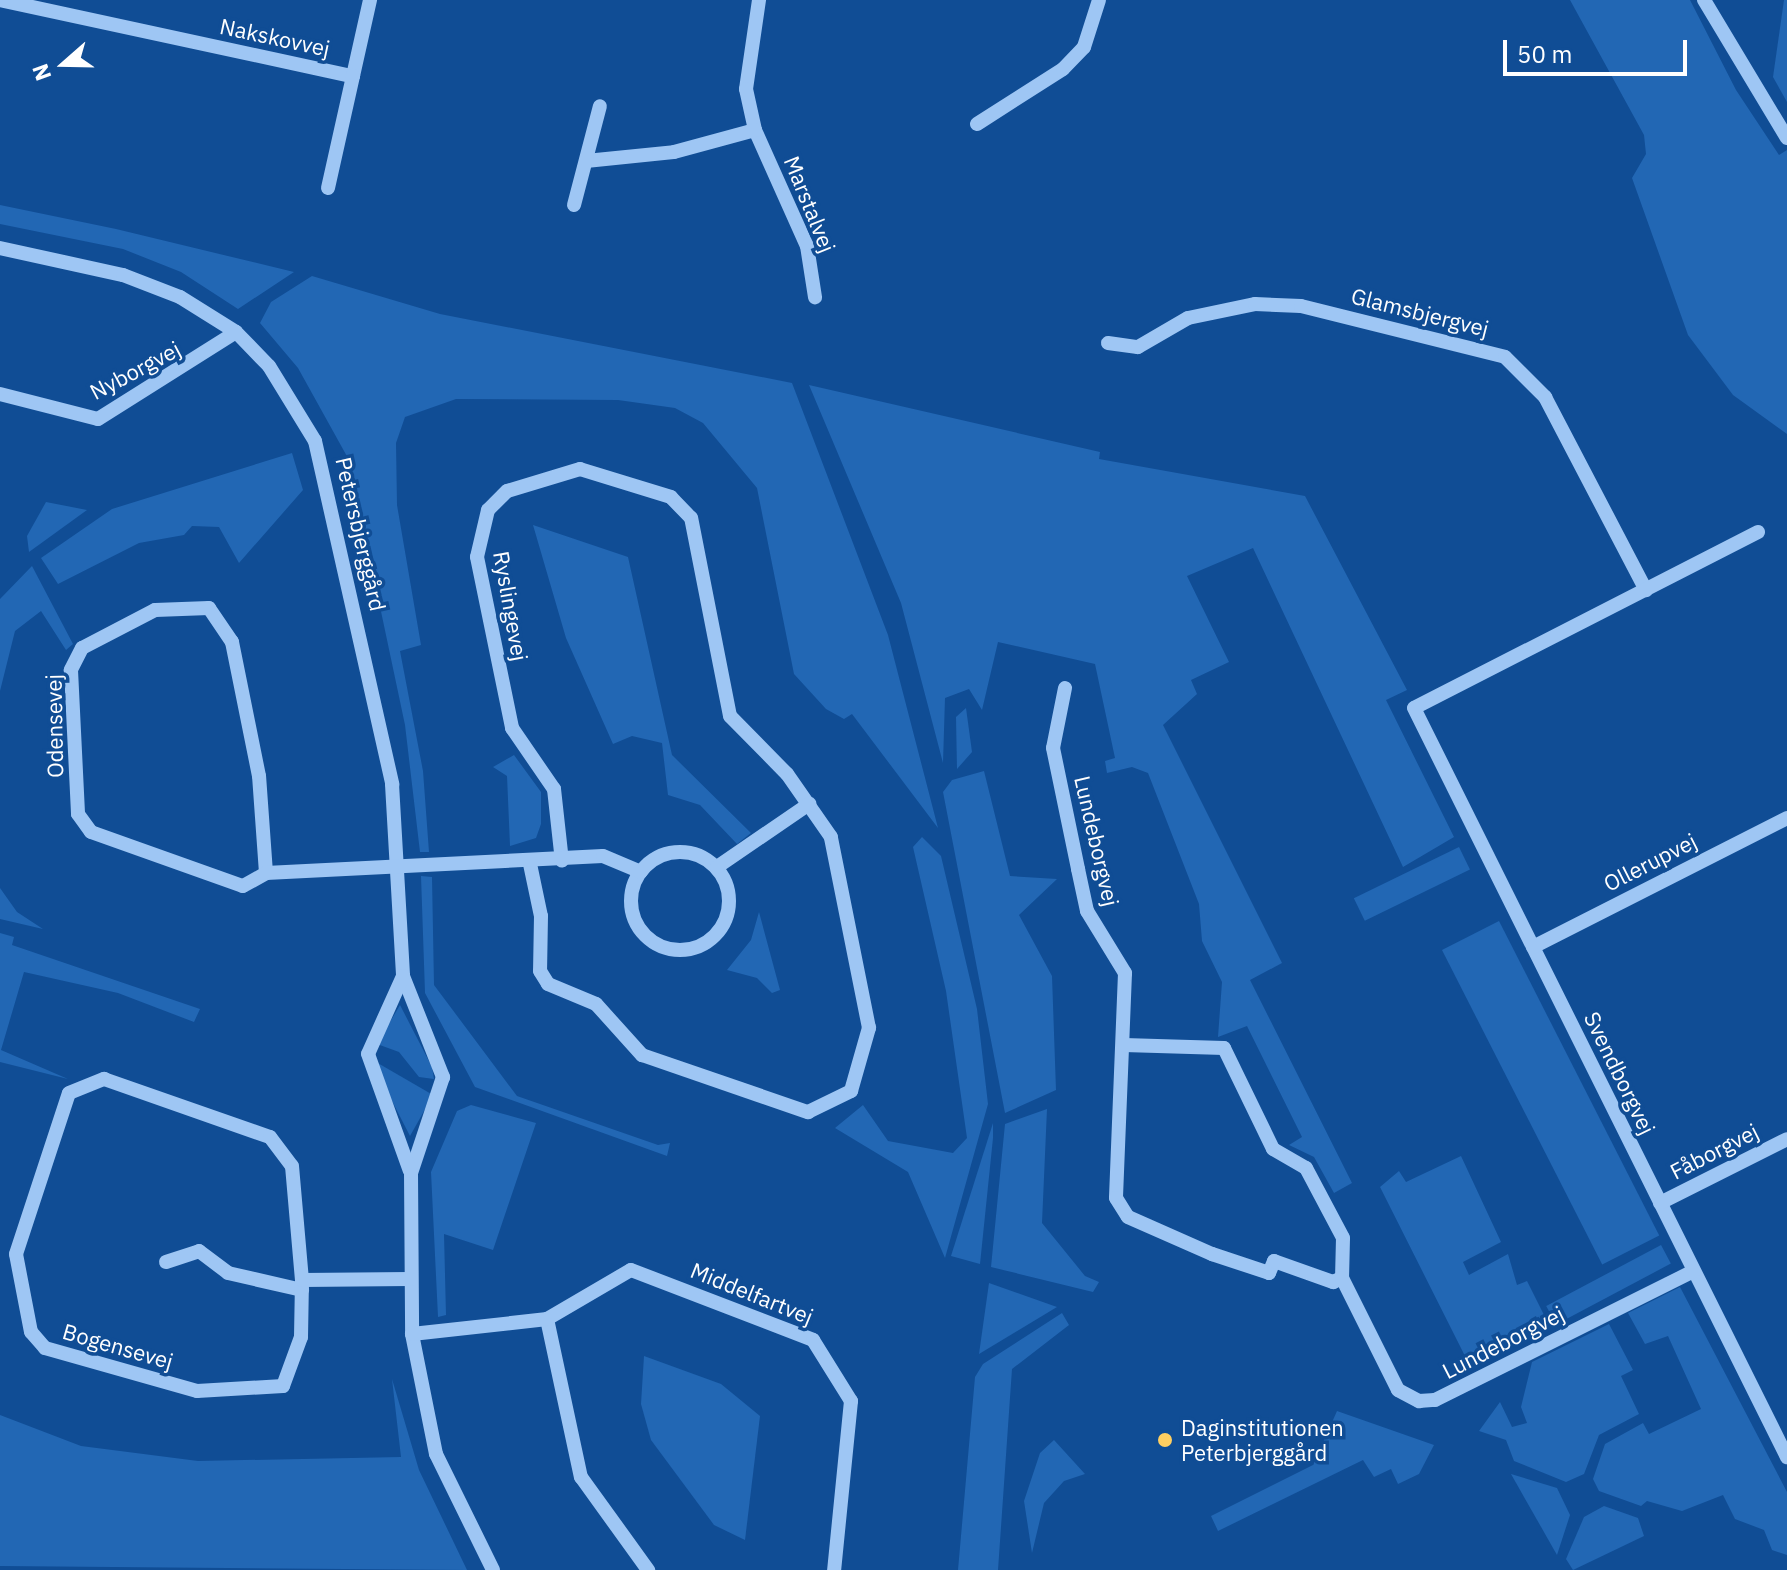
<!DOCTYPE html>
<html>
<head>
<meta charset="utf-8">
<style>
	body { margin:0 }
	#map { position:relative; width:1787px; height:1570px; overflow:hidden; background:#104d95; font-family:"IBM Plex Sans",sans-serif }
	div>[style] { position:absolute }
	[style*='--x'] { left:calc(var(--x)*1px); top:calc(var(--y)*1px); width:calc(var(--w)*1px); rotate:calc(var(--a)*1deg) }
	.green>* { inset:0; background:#2267b4; transform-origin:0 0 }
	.minor>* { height:14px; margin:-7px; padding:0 7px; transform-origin:7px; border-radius:7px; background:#9ec6f4 }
	.minor>.ring { margin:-7px; padding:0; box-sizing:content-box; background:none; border:14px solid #9ec6f4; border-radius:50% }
	.dots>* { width:22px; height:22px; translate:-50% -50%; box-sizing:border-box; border:4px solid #104d95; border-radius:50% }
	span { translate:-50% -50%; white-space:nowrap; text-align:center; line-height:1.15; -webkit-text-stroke:7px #104d95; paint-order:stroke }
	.street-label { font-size:22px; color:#fff }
	.poi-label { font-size:22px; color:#fff }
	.left { translate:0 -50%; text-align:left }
	.north { position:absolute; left:24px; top:24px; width:80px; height:80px; -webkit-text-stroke:6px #104d95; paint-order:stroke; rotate:250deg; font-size:22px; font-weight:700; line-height:32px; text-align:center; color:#fff }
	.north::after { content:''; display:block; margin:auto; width:28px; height:36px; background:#fff; clip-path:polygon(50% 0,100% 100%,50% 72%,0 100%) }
	.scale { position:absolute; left:1503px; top:40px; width:184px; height:36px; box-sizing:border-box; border:4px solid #fff; border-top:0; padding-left:10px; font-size:24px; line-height:28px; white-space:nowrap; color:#fff; -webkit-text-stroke:6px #104d95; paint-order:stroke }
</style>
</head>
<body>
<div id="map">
	<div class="green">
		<div style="clip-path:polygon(1570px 0,1690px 0,1736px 90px,1779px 155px,1787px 150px,1787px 434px,1733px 395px,1688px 335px,1632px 178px,1646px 154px,1644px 135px)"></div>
		<div style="clip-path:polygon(1784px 0,1787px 0,1787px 102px,1773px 77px)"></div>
		<div style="clip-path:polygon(0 205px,116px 229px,294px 272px,238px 309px,181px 272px,123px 249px,0 224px)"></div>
		<div style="clip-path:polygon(312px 276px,440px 314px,792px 383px,888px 635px,938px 828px,852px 714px,844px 719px,826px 709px,794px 674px,757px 488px,703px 423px,675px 408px,618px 400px,456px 399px,405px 417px,396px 443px,397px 505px,421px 645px,400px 651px,423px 771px,429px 852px,420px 852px,405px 725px,349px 460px,298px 368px,260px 323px,271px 302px)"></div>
		<div style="clip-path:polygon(809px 385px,1100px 452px,1099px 459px,1305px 496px,1407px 690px,1386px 700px,1454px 837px,1403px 867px,1253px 548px,1187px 576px,1229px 662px,1191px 680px,1197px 694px,1163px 725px,1282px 963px,1250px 980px,1352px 1183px,1334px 1193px,1314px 1157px,1289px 1145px,1302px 1137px,1247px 1026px,1218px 1037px,1222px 982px,1202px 941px,1199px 904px,1148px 773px,1132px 767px,1107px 773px,1105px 761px,1115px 758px,1095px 664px,998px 642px,982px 710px,969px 689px,945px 698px,943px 763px,901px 603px)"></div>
		<div style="clip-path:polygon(292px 453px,303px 490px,239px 563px,219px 527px,192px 526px,184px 535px,139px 543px,58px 584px,41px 558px,112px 509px)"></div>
		<div style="clip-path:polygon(46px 502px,87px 510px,29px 552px,27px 536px)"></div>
		<div style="clip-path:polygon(533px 525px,628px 557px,672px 755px,751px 833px,737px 844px,700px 805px,668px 795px,662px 743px,632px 736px,613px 744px,566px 638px)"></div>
		<div style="clip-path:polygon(32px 566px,73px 644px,66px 650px,41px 611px,15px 631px,0 691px,0 599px)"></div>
		<div style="clip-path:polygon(966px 708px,972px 752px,957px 769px,956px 717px)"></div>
		<div style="clip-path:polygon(514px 755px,541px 792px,541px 824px,536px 838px,510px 846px,507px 776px,493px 767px)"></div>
		<div style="clip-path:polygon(984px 771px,1010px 876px,1057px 879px,1019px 915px,1052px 976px,1056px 1090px,1005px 1113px,943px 792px,952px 780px)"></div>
		<div style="clip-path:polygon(922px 837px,941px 856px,977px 1009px,988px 1104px,945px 1258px,908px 1172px,835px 1128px,863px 1105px,888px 1141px,953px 1153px,967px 1138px,946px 991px,913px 847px)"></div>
		<div style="left:1459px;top:847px;width:25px;height:117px;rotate:64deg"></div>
		<div style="clip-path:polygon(421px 876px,432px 877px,434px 985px,517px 1096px,658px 1145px,670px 1143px,667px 1156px,475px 1087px,425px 993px)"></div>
		<div style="clip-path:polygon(0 888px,17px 912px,43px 929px,0 919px)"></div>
		<div style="clip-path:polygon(759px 912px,780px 990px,772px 993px,757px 978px,727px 970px,751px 940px)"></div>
		<div style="left:1499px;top:921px;width:353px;height:64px;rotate:63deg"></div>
		<div style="clip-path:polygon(0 933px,14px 937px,12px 945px,200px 1009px,194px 1022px,118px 993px,24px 972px,1px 1050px,68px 1079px,0 1062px)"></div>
		<div style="clip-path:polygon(400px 1005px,432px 1067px,434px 1079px,419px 1077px,399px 1052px,377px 1044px)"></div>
		<div style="clip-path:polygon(376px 1062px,433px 1095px,410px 1136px,374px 1066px)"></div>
		<div style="clip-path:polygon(471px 1105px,536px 1123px,493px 1250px,444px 1234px,446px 1315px,438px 1317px,431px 1172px,457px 1111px)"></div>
		<div style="clip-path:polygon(1047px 1109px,1042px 1223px,1085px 1276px,1099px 1282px,1093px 1292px,991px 1267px,1005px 1124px)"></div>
		<div style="clip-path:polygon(993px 1123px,993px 1138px,980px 1264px,951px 1256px)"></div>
		<div style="clip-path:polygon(1461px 1156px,1501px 1242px,1463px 1262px,1469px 1275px,1508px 1254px,1517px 1285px,1527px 1281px,1550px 1327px,1470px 1366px,1380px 1187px,1399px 1171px,1406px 1182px)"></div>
		<div style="left:1661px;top:1245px;width:21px;height:130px;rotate:62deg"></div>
		<div style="clip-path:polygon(989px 1283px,1057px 1307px,979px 1354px)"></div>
		<div style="clip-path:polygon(1680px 1287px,1787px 1492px,1787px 1555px,1772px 1550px,1764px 1530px,1735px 1519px,1723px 1495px,1682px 1511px,1647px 1501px,1641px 1506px,1599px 1491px,1593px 1479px,1605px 1444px,1643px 1423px,1649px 1434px,1701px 1409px,1668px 1336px,1645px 1344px,1628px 1313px)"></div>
		<div style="clip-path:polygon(1062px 1313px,1069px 1325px,1012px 1369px,998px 1570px,958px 1570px,975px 1377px,983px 1364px)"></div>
		<div style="clip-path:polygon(1609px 1324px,1633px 1370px,1621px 1376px,1639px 1414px,1599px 1435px,1584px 1474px,1566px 1482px,1514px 1461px,1506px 1440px,1479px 1431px,1500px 1402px,1512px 1427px,1527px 1423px,1521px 1407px,1532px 1362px)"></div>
		<div style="clip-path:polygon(644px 1356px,721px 1384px,760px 1416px,745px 1540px,714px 1525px,651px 1440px,641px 1404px)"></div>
		<div style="clip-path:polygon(392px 1379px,419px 1470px,467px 1570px,0 1566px,0 1415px,81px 1446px,198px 1461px,401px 1457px)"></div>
		<div style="clip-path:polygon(1337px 1411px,1434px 1445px,1419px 1474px,1398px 1484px,1391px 1469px,1374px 1477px,1363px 1460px,1218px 1531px,1211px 1516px,1313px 1465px)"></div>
		<div style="clip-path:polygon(1054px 1440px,1085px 1474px,1064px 1481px,1044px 1503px,1032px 1553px,1024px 1501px,1040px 1453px)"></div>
		<div style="clip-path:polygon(1511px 1474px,1557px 1488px,1570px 1515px,1557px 1555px)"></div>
		<div style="clip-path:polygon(1604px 1506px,1638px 1518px,1644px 1536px,1573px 1570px,1566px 1559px,1584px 1517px)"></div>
	</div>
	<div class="minor">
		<div style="--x:0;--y:0;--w:361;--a:12.2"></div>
		<div style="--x:353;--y:76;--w:78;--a:-77.4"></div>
		<div style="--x:759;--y:0;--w:90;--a:98.3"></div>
		<div style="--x:746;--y:89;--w:42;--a:77.6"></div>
		<div style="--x:755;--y:130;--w:127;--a:65.9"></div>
		<div style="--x:807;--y:246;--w:52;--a:81.1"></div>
		<div style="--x:1704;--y:0;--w:161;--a:59"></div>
		<div style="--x:977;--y:124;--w:102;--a:-32.6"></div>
		<div style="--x:1063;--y:69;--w:30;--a:-46"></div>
		<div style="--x:1084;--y:47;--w:49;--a:-72.3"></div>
		<div style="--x:586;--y:161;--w:88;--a:-5.8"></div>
		<div style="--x:674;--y:152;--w:84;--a:-15.2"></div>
		<div style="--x:328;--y:188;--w:115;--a:-77.4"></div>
		<div style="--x:574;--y:205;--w:102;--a:-75.3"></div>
		<div style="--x:0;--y:248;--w:126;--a:12.4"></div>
		<div style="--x:123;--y:275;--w:61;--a:21.1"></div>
		<div style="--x:180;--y:297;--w:66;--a:32"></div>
		<div style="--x:236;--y:332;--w:47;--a:45.9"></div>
		<div style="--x:269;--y:366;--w:88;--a:58.5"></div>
		<div style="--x:315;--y:441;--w:352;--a:77.3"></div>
		<div style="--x:392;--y:784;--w:192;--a:86.7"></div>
		<div style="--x:403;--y:976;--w:109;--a:68.4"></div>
		<div style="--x:443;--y:1077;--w:101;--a:108.4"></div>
		<div style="--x:411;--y:1173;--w:161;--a:89.6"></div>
		<div style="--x:412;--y:1334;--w:122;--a:78.7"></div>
		<div style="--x:436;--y:1454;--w:129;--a:63.8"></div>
		<div style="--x:1108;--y:343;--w:30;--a:8"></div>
		<div style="--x:1138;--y:347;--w:58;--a:-30.1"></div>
		<div style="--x:1188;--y:318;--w:68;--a:-11.8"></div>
		<div style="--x:1255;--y:304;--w:46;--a:2.5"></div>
		<div style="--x:1301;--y:306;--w:210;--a:14"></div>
		<div style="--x:1505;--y:357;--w:57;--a:45"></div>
		<div style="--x:1545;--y:397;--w:218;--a:62.4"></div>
		<div style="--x:0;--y:394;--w:101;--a:14.3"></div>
		<div style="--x:98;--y:419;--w:163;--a:-32.2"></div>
		<div style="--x:1758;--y:532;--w:386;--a:152.9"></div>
		<div style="--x:1414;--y:708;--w:837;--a:63.53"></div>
		<div style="--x:1065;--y:688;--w:61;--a:101.3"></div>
		<div style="--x:1053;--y:748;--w:124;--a:78.3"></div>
		<div style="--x:1078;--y:869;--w:43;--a:77.9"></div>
		<div style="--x:1087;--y:911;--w:73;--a:58.5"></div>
		<div style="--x:1125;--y:973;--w:225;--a:92.3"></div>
		<div style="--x:1116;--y:1198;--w:22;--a:58"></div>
		<div style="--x:1128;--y:1217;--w:92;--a:23.8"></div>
		<div style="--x:1212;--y:1254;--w:60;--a:18.4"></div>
		<div style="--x:1269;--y:1273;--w:13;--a:-67"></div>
		<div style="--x:1274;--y:1261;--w:63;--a:19.6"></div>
		<div style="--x:1333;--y:1282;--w:10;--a:-24"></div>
		<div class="ring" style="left:631px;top:852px;width:84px;height:84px"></div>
		<div style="--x:530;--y:864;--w:53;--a:78.1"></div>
		<div style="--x:541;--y:916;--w:55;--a:91"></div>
		<div style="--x:540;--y:971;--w:15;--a:58"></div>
		<div style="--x:548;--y:984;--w:52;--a:22.6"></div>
		<div style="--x:596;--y:1004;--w:69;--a:48"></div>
		<div style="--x:642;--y:1055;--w:176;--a:19"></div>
		<div style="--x:808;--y:1112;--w:48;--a:-26"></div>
		<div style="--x:851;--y:1091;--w:66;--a:-74.1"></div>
		<div style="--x:869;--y:1028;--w:195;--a:-101.3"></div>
		<div style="--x:831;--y:837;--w:77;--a:-124.9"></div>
		<div style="--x:787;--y:774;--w:81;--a:-134.5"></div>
		<div style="--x:730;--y:716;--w:202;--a:-101.1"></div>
		<div style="--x:691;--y:518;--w:29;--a:-134"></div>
		<div style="--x:671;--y:497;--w:95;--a:-162.9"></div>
		<div style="--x:580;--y:469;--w:76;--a:163.2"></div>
		<div style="--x:507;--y:491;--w:27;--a:135"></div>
		<div style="--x:488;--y:510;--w:48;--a:103.2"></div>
		<div style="--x:477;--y:557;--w:175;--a:78.4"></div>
		<div style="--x:512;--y:728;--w:74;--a:55.5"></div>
		<div style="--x:554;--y:789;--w:72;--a:83.7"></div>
		<div style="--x:717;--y:867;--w:112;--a:-34.4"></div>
		<div style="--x:266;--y:873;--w:97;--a:-94.1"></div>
		<div style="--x:259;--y:776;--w:137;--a:-101.4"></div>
		<div style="--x:232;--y:642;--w:41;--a:-124.1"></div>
		<div style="--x:209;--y:608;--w:54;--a:177.9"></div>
		<div style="--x:155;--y:610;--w:82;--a:152.5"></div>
		<div style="--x:82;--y:648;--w:25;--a:117"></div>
		<div style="--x:71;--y:670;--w:144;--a:87.2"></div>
		<div style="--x:78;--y:814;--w:22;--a:54"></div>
		<div style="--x:91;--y:832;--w:161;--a:19.6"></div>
		<div style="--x:243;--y:886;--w:26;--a:-29"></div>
		<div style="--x:266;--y:873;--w:337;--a:-2.9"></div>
		<div style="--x:603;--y:856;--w:41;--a:22.8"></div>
		<div style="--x:1533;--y:947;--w:285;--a:-26.9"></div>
		<div style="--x:403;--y:976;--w:85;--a:114.2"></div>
		<div style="--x:368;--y:1054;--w:124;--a:70.3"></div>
		<div style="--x:1124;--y:1045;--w:100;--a:1.7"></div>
		<div style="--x:1224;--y:1048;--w:112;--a:64.1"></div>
		<div style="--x:1273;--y:1149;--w:38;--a:30"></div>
		<div style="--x:1306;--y:1168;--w:79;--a:62.1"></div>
		<div style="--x:1343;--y:1238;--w:40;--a:91.4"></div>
		<div style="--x:1342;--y:1278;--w:125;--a:63.4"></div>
		<div style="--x:1398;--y:1390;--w:24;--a:28"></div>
		<div style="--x:1419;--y:1401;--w:16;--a:-4"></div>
		<div style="--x:1435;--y:1400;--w:289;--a:-26.5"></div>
		<div style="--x:1660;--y:1203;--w:142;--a:-26.7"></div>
		<div style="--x:166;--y:1262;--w:35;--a:-18"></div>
		<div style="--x:199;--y:1251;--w:36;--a:37"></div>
		<div style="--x:228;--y:1273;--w:76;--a:12.9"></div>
		<div style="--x:302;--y:1280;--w:57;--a:91"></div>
		<div style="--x:301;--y:1337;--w:52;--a:110.2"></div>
		<div style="--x:283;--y:1386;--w:86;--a:176.7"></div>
		<div style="--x:197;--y:1391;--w:158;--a:-164.2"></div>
		<div style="--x:45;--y:1348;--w:21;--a:-131"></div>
		<div style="--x:31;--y:1332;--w:79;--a:-100.9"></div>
		<div style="--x:16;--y:1254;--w:169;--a:-71.8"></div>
		<div style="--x:69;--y:1093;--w:38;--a:-22"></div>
		<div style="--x:104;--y:1079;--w:176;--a:19.3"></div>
		<div style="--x:270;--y:1137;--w:36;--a:53"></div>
		<div style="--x:292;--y:1166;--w:114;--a:85"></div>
		<div style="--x:302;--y:1280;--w:108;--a:-0.5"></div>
		<div style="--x:547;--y:1319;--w:162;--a:77.9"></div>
		<div style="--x:581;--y:1477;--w:115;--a:54.2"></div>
		<div style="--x:412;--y:1334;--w:136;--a:-6.3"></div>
		<div style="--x:547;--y:1319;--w:97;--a:-30.3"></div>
		<div style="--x:631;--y:1270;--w:195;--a:21"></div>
		<div style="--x:813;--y:1340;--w:72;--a:58.1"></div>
		<div style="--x:851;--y:1401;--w:170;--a:95.7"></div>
	</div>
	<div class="dots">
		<div style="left:1165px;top:1440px;background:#ffcf61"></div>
	</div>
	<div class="street-label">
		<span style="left:275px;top:37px;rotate:12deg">Nakskovvej</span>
		<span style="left:810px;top:204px;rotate:68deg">Marstalvej</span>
		<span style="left:1420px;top:312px;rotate:14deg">Glamsbjergvej</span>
		<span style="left:135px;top:370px;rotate:-28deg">Nyborgvej</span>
		<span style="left:361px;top:534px;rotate:77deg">Petersbjerggård</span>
		<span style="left:511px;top:606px;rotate:80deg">Ryslingevej</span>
		<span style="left:54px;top:726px;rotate:-91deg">Odensevej</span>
		<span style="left:1097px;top:841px;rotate:77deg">Lundeborgvej</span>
		<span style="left:1650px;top:862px;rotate:-27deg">Ollerupvej</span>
		<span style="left:1620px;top:1073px;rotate:64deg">Svendborgvej</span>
		<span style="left:1714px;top:1151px;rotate:-27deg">Fåborgvej</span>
		<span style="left:752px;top:1293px;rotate:22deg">Middelfartvej</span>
		<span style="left:1503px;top:1342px;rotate:-27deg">Lundeborgvej</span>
		<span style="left:118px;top:1346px;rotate:16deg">Bogensevej</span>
	</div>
	<div class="poi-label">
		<span class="left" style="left:1181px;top:1440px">Daginstitutionen<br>Peterbjerggård</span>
	</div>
	<div class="north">N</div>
	<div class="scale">50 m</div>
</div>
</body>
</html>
